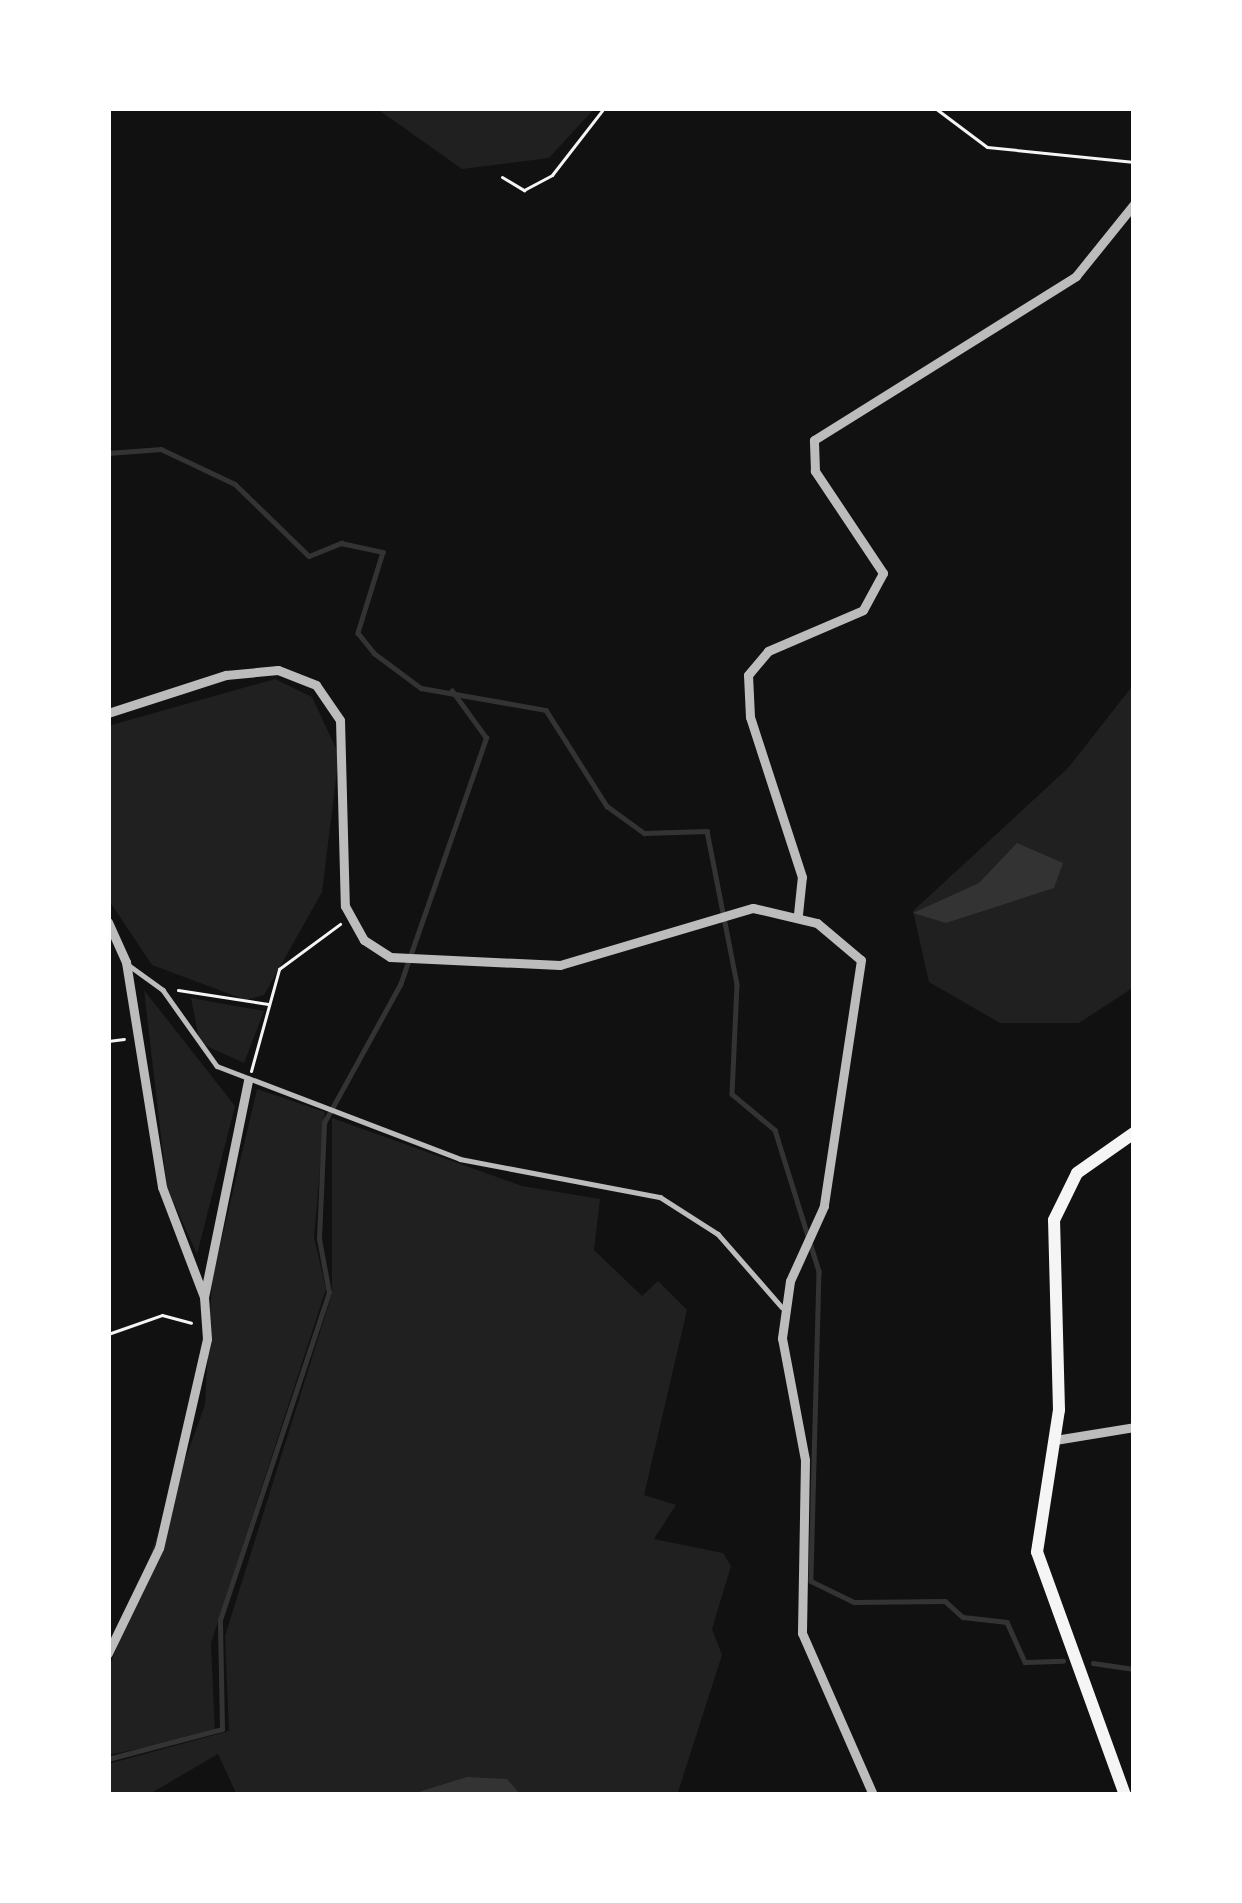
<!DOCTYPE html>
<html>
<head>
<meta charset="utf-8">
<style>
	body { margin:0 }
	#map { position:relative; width:1242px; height:1903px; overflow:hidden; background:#111; font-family:"Varela Round",sans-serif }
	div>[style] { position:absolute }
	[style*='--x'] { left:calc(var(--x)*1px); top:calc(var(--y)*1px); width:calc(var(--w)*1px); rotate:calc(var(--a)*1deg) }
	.green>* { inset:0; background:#202020 }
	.water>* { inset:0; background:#333 }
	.stream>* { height:4.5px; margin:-2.25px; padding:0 2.25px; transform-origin:2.25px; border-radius:2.25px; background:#333 }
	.path>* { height:3px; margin:-1.5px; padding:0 1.5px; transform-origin:1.5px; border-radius:1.5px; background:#f5f5f5 }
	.service>* { height:4.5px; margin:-2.25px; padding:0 2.25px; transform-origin:2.25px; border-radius:2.25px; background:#bcbcbc }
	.minor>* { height:9px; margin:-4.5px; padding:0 4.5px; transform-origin:4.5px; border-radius:4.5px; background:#bcbcbc }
	.secondary>* { height:12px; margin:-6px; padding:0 6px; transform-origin:6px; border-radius:6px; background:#f5f5f5 }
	span { translate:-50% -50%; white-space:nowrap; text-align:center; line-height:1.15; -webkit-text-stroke:9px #fff; paint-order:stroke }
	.frame { position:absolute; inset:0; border:111px solid #fff; pointer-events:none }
</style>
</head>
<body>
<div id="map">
	<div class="green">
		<div style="clip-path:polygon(376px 108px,595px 108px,549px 158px,462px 169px)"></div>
		<div style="clip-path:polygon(275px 679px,312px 697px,339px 755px,322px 892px,264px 995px,246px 1000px,152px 965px,108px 899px,108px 726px)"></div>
		<div style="clip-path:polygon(1134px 684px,1134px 987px,1079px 1023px,1000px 1023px,929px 982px,913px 911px,1068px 768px)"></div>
		<div style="clip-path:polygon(144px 990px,235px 1106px,197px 1254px,167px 1188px)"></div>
		<div style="clip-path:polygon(191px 998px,264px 1011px,244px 1063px,200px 1043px)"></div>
		<div style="clip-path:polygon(257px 1089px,325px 1112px,314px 1237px,326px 1289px,211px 1643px,215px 1733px,108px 1755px,108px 1671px,205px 1405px,212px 1280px)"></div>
		<div style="clip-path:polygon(332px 1118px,522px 1186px,600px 1199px,594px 1250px,642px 1296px,658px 1281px,687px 1310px,644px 1495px,676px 1505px,654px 1539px,723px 1553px,731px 1566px,712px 1629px,722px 1655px,677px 1795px,237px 1795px,218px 1754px,148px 1795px,108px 1795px,108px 1764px,229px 1731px,225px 1636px,332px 1294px)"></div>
	</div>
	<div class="water">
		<div style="clip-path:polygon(1017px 843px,1063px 863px,1054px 888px,946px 923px,913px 913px,979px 883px)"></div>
		<div style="clip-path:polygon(467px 1777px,507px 1779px,521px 1795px,409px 1795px)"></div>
	</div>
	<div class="stream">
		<div style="--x:108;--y:453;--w:53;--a:-4.3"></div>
		<div style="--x:161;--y:449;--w:82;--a:25.3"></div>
		<div style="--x:235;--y:484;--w:103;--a:44.2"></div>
		<div style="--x:309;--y:556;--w:35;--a:-22"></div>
		<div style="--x:341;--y:543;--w:43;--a:12.1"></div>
		<div style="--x:383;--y:552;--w:85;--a:107.2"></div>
		<div style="--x:358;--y:633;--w:26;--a:51"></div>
		<div style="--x:374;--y:653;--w:59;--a:36.7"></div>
		<div style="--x:421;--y:688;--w:127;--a:10"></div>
		<div style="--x:546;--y:710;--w:114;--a:57.6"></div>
		<div style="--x:607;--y:806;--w:46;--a:36.1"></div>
		<div style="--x:644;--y:833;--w:63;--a:-1.8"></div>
		<div style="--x:707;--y:831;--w:156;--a:78.9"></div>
		<div style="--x:737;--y:984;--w:110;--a:92.6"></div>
		<div style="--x:732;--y:1094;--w:56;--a:39.9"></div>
		<div style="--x:775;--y:1130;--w:148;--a:72.7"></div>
		<div style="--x:819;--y:1271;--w:310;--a:91.5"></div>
		<div style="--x:811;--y:1581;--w:48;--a:26"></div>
		<div style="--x:854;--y:1602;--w:91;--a:-0.6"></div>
		<div style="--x:945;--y:1601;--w:24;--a:42"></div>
		<div style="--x:963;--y:1617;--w:44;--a:6.5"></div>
		<div style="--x:1007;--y:1622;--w:44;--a:65.8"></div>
		<div style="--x:1025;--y:1662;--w:38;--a:-2"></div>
		<div style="--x:1093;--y:1663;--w:41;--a:8.3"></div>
		<div style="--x:108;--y:1759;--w:118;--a:-14.7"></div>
		<div style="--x:222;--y:1729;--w:109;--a:-91.1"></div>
		<div style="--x:220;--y:1620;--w:345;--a:-71.6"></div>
		<div style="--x:329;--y:1293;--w:55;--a:-100.5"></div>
		<div style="--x:319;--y:1239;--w:116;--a:-87.5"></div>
		<div style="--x:324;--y:1123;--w:158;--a:-61.2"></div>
		<div style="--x:400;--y:985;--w:262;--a:-70.8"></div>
		<div style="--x:486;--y:738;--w:58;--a:-125.9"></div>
	</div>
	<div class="path">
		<div style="--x:935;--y:108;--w:65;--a:36.9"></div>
		<div style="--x:987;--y:147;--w:148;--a:5.8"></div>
		<div style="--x:502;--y:177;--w:26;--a:31"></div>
		<div style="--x:524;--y:190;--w:32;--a:-28"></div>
		<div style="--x:552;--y:175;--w:85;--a:-52.2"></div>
		<div style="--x:178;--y:990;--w:91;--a:8.8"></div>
		<div style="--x:108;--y:1041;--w:16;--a:-7"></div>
		<div style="--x:251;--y:1071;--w:106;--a:-74.6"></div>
		<div style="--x:279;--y:969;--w:76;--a:-36.4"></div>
		<div style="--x:108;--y:1334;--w:57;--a:-19.4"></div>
		<div style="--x:162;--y:1315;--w:30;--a:15"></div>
	</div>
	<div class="service">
		<div style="--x:130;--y:966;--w:41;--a:36"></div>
		<div style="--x:163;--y:990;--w:93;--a:54.6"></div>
		<div style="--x:217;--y:1066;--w:260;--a:20.9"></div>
		<div style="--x:460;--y:1159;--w:204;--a:10.8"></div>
		<div style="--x:660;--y:1197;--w:69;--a:32.5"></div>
		<div style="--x:718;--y:1234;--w:97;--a:48.8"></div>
	</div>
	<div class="minor">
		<div style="--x:108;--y:713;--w:124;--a:-17.9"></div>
		<div style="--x:226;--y:675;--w:52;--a:-5.5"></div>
		<div style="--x:278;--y:670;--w:41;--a:21.5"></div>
		<div style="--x:316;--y:685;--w:42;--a:55.6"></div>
		<div style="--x:340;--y:720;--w:186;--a:88.5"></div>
		<div style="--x:345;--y:906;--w:39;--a:61"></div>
		<div style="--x:364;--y:940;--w:31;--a:33"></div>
		<div style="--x:390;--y:957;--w:170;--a:2.7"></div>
		<div style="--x:560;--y:965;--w:201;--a:-16.5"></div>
		<div style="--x:753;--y:908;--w:66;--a:13.2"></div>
		<div style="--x:817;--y:923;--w:57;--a:40.1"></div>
		<div style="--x:861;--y:960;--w:249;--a:98.6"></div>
		<div style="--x:824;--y:1206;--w:82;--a:114.4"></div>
		<div style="--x:790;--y:1281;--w:58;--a:98"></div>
		<div style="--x:782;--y:1338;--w:124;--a:79.3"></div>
		<div style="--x:805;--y:1460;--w:173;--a:91"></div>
		<div style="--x:802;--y:1633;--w:177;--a:66.3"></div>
		<div style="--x:798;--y:914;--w:37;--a:-84"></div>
		<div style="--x:802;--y:877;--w:168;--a:-108"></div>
		<div style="--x:750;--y:717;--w:42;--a:-92.7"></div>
		<div style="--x:748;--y:675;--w:31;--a:-50"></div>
		<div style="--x:768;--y:651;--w:103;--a:-23.3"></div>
		<div style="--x:863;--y:610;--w:42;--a:-61.6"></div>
		<div style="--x:883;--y:573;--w:123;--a:-123.7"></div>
		<div style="--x:815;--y:471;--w:31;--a:-92"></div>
		<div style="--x:814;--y:440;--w:309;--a:-32"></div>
		<div style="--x:1076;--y:276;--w:92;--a:-51.1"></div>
		<div style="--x:108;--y:922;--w:44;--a:65.8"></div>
		<div style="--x:126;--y:962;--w:228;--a:80.9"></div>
		<div style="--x:162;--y:1187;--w:118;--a:69.1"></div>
		<div style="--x:204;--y:1297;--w:42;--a:85.9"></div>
		<div style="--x:207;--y:1339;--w:214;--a:102.9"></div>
		<div style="--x:159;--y:1548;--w:117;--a:115.9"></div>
		<div style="--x:204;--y:1297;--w:221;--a:-78.5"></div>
		<div style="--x:1055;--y:1440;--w:80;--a:-9.3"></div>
	</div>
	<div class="secondary">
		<div style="--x:1125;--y:1795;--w:258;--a:-109.9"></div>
		<div style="--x:1037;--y:1552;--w:144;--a:-81.2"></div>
		<div style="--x:1059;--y:1410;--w:190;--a:-91.5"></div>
		<div style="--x:1054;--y:1220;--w:52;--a:-63.9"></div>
		<div style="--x:1077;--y:1173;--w:70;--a:-35.1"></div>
	</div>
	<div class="frame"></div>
</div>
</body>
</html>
